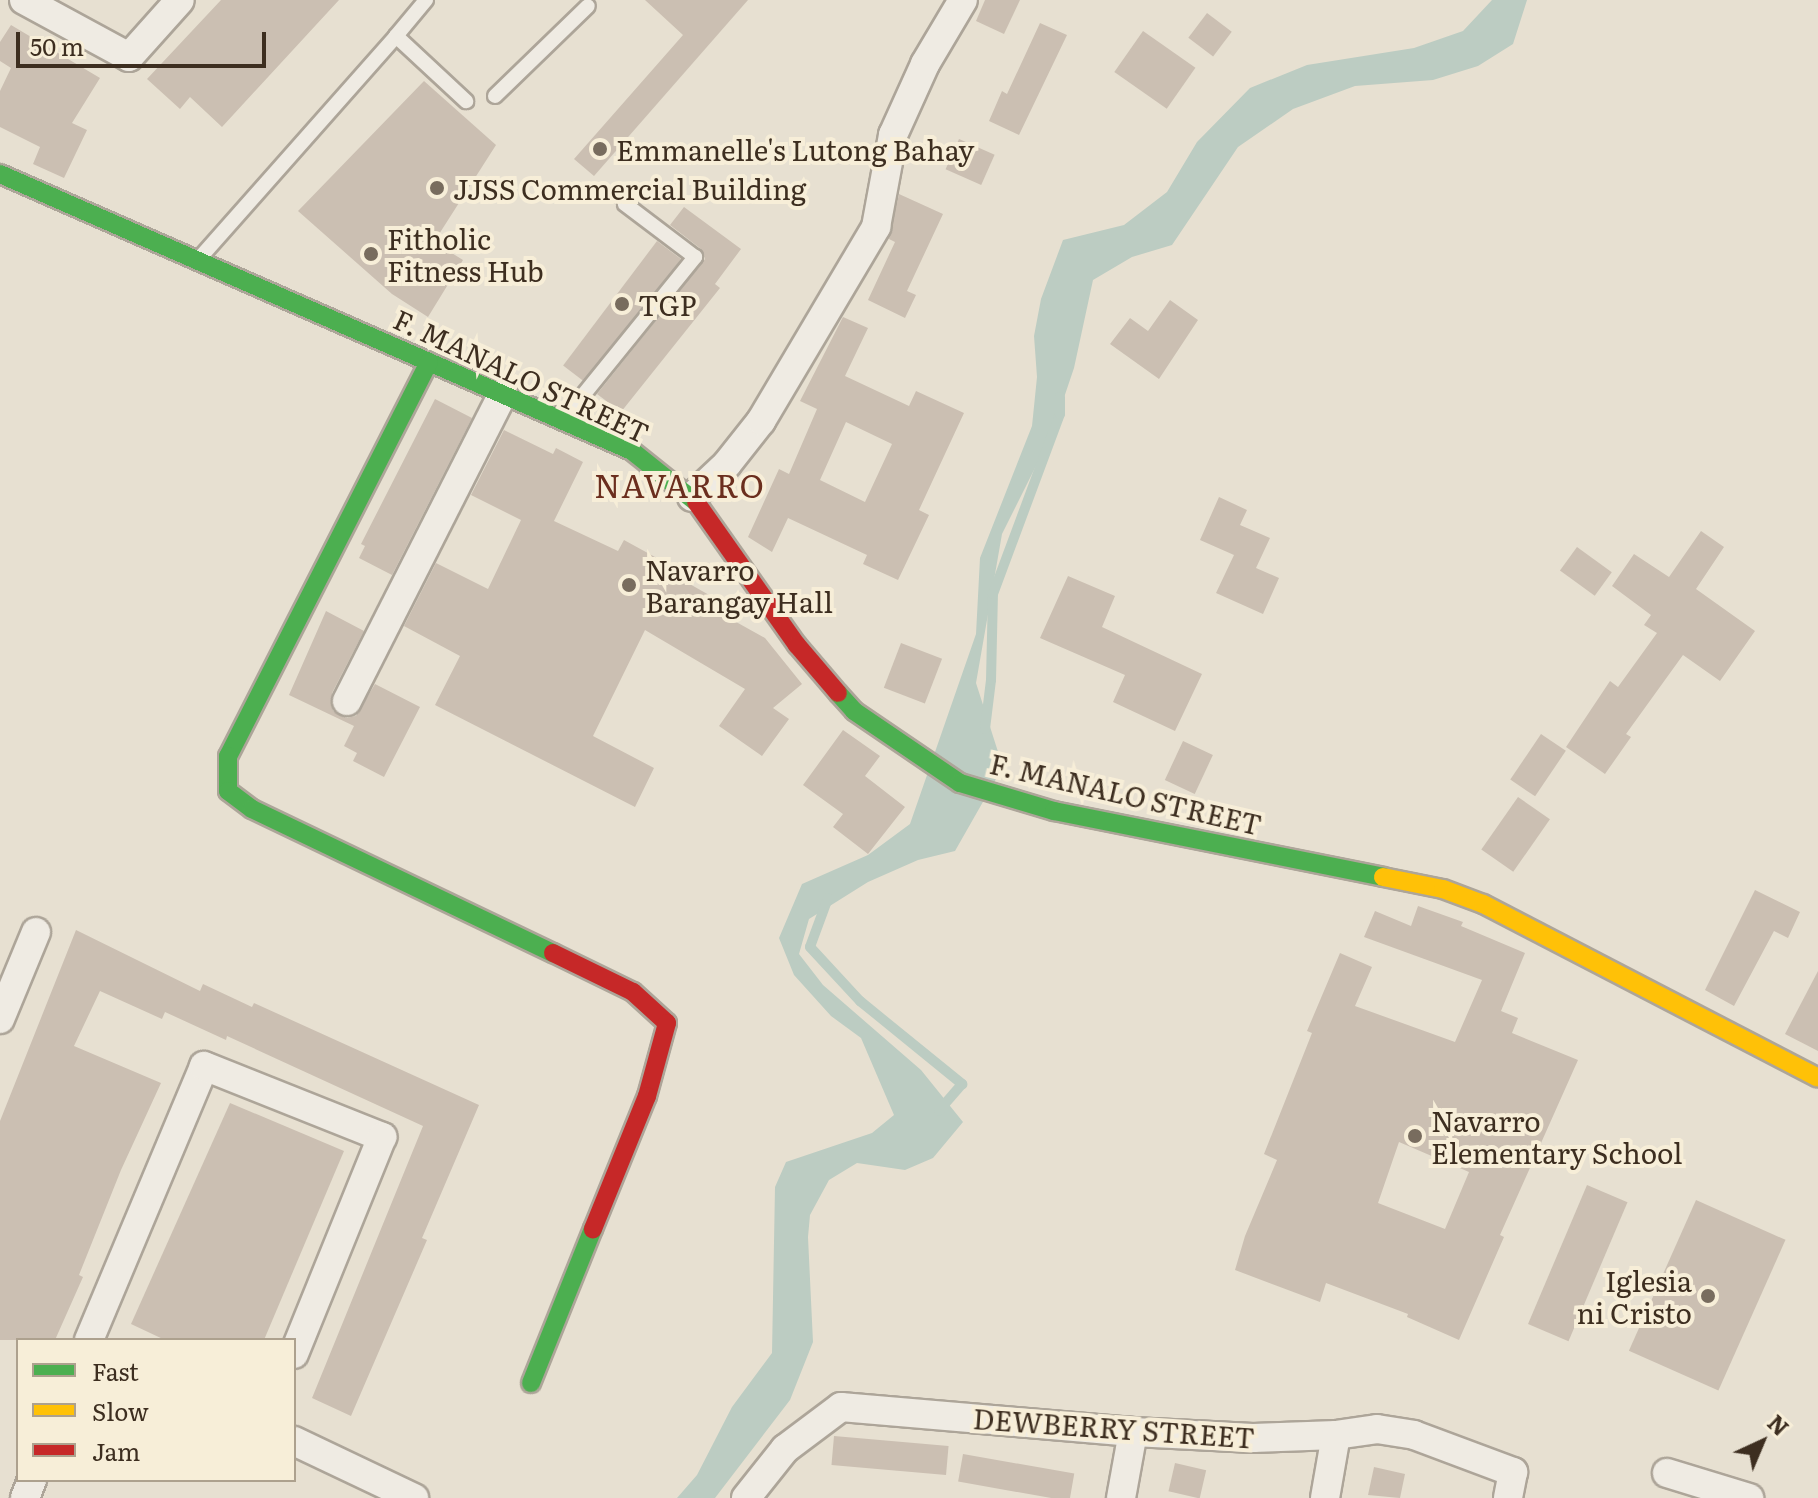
<!DOCTYPE html>
<html>
<head>
<meta charset="utf-8">
<style>
	body { margin:0 }
	#map { position:relative; width:1818px; height:1498px; overflow:hidden; background:#e7e0d1; font-family:Literata,serif }
	div>[style] { position:absolute }
	[style*='--x'] { left:calc(var(--x)*1px); top:calc(var(--y)*1px); width:calc(var(--w)*1px); rotate:calc(var(--a)*1deg) }
	.water>* { inset:0; background:#bcccc2 }
	.stream>* { height:10px; margin:-5px; padding:0 5px; transform-origin:5px; border-radius:5px; background:#bcccc2 }
	.building>* { inset:0; background:#cbbfb2; transform-origin:0 0 }
	.roads { filter:drop-shadow(2px 0 #ada599) drop-shadow(-2px 0 #ada599) drop-shadow(0 2px #ada599) drop-shadow(0 -2px #ada599) }
	.lane>* { height:14px; margin:-7px; padding:0 7px; transform-origin:7px; border-radius:7px; background:#efebe3 }
	.street>* { height:28px; margin:-14px; padding:0 14px; transform-origin:14px; border-radius:14px; background:#efebe3 }
	.fast>* { height:18px; margin:-9px; padding:0 9px; transform-origin:9px; border-radius:9px; background:#4caf50 }
	.slow>* { height:18px; margin:-9px; padding:0 9px; transform-origin:9px; border-radius:9px; background:#ffc107 }
	.jam>* { height:18px; margin:-9px; padding:0 9px; transform-origin:9px; border-radius:9px; background:#c62828 }
	.dots>* { width:22px; height:22px; translate:-50% -50%; box-sizing:border-box; border:4px solid #f7eed8; border-radius:50% }
	span { translate:-50% -50%; white-space:nowrap; text-align:center; line-height:1.15; -webkit-text-stroke:8px #f7eed8; paint-order:stroke }
	.poi-label { font-size:28px; color:#3d2e20 }
	.left { translate:0 -50%; text-align:left }
	.right { translate:-100% -50%; text-align:right }
	.street-label { font-size:28px; color:#3d2e20 }
	.quarter-label { font-size:32px; color:#6b2e1e; letter-spacing:2px }
	.legend { position:absolute; left:16px; top:1338px; width:280px; height:144px; box-sizing:border-box; background:#f7eed8; border:2px solid #ada18e; margin:0; padding:10px 14px; list-style:none; font-size:24px; color:#3d2e20 }
	.legend li { display:flex; align-items:center; gap:16px; height:40px }
	.legend b { width:40px; border:2px solid #ada18e }
	.north { position:absolute; left:1722px; top:1402px; width:80px; height:80px; -webkit-text-stroke:6px #f7eed8; paint-order:stroke; rotate:44deg; font-size:22px; font-weight:700; line-height:32px; text-align:center; color:#3d2e20 }
	.north::after { content:''; display:block; margin:auto; width:28px; height:36px; background:#3d2e20; clip-path:polygon(50% 0,100% 100%,50% 72%,0 100%) }
	.scale { position:absolute; left:16px; top:32px; width:250px; height:36px; box-sizing:border-box; border:4px solid #3d2e20; border-top:0; padding-left:10px; font-size:24px; line-height:28px; white-space:nowrap; color:#3d2e20; -webkit-text-stroke:6px #f7eed8; paint-order:stroke }
</style>
</head>
<body>
<div id="map">
	<div class="water">
		<div style="clip-path:polygon(1492px 0,1527px 0,1513px 44px,1478px 66px,1433px 80px,1355px 86px,1293px 109px,1238px 147px,1172px 245px,1132px 257px,1093px 280px,1074px 368px,1051px 436px,1002px 534px,976px 683px,1000px 758px,996px 779px,955px 851px,918px 860px,868px 882px,809px 919px,799px 954px,823px 985px,921px 1070px,963px 1122px,933px 1158px,905px 1170px,857px 1163px,829px 1180px,810px 1215px,808px 1237px,813px 1342px,790px 1400px,715px 1498px,677px 1498px,697px 1475px,732px 1407px,772px 1353px,775px 1187px,786px 1162px,872px 1133px,894px 1115px,861px 1038px,831px 1016px,794px 975px,779px 938px,802px 884px,868px 855px,910px 824px,976px 634px,980px 558px,1032px 426px,1037px 377px,1034px 336px,1041px 299px,1063px 240px,1124px 225px,1167px 192px,1197px 142px,1250px 88px,1307px 65px,1414px 48px,1463px 31px)"></div>
	</div>
	<div class="stream">
		<div style="--x:985;--y:729;--w:49;--a:-83"></div>
		<div style="--x:991;--y:680;--w:86;--a:-88.7"></div>
		<div style="--x:993;--y:594;--w:192;--a:-69.6"></div>
		<div style="--x:1060;--y:414;--w:17;--a:-90"></div>
		<div style="--x:828;--y:898;--w:52;--a:110.2"></div>
		<div style="--x:810;--y:947;--w:74;--a:47.2"></div>
		<div style="--x:860;--y:1001;--w:132;--a:39.1"></div>
		<div style="--x:962;--y:1084;--w:35;--a:131"></div>
	</div>
	<div class="building">
		<div style="clip-path:polygon(221px 0,339px 0,222px 127px,190px 97px,180px 109px,147px 79px)"></div>
		<div style="clip-path:polygon(645px 0,748px 0,594px 176px,574px 159px,683px 35px)"></div>
		<div style="clip-path:polygon(985px 0,1020px 0,1004px 34px,976px 21px)"></div>
		<div style="left:1207px;top:13px;width:31px;height:31px;rotate:37deg"></div>
		<div style="clip-path:polygon(1040px 23px,1067px 35px,1019px 135px,989px 121px,1002px 91px,1007px 94px)"></div>
		<div style="clip-path:polygon(11px 25px,100px 78px,72px 123px,87px 130px,64px 178px,33px 164px,40px 147px,0 127px,0 91px,11px 68px,0 61px,0 42px)"></div>
		<div style="left:1143px;top:31px;width:64px;height:50px;rotate:35deg"></div>
		<div style="clip-path:polygon(424px 81px,496px 145px,434px 242px,463px 260px,428px 317px,392px 294px,298px 211px)"></div>
		<div style="left:959px;top:139px;width:39px;height:33px;rotate:24deg"></div>
		<div style="clip-path:polygon(899px 194px,943px 214px,907px 291px,916px 295px,905px 318px,868px 300px,895px 242px,889px 239px)"></div>
		<div style="clip-path:polygon(684px 207px,741px 249px,715px 284px,720px 288px,621px 412px,597px 394px,705px 259px,701px 249px,670px 225px)"></div>
		<div style="left:657px;top:241px;width:30px;height:156px;rotate:37deg"></div>
		<div style="clip-path:polygon(1170px 300px,1198px 320px,1159px 379px,1110px 344px,1130px 318px,1148px 331px)"></div>
		<div style="clip-path:polygon(evenodd,843px 317px,868px 328px,845px 376px,909px 406px,916px 391px,964px 413px,919px 510px,929px 515px,898px 580px,863px 564px,867px 555px,788px 518px,772px 552px,748px 537px,779px 469px,789px 474px,817px 409px,800px 401px,843px 317px,846px 422px,892px 444px,865px 502px,820px 480px,846px 422px)"></div>
		<div style="clip-path:polygon(435px 399px,472px 418px,392px 575px,359px 558px,365px 546px,361px 544px)"></div>
		<div style="clip-path:polygon(504px 430px,553px 454px,556px 448px,583px 462px,554px 521px,618px 551px,624px 540px,675px 568px,672px 574px,725px 604px,720px 613px,765px 638px,802px 684px,773px 708px,789px 719px,762px 756px,719px 726px,745px 689px,645px 630px,593px 736px,654px 768px,635px 807px,435px 705px,460px 656px,404px 626px,436px 563px,488px 589px,521px 520px,471px 495px)"></div>
		<div style="clip-path:polygon(1219px 497px,1247px 510px,1240px 525px,1270px 538px,1256px 568px,1279px 578px,1263px 614px,1216px 593px,1234px 555px,1200px 540px)"></div>
		<div style="clip-path:polygon(1701px 531px,1724px 547px,1696px 589px,1755px 631px,1720px 681px,1683px 655px,1626px 734px,1631px 737px,1605px 774px,1566px 747px,1610px 681px,1618px 687px,1657px 633px,1644px 625px,1651px 615px,1612px 586px,1634px 554px,1669px 577px)"></div>
		<div style="left:1577px;top:547px;width:43px;height:29px;rotate:36deg"></div>
		<div style="clip-path:polygon(1068px 576px,1115px 596px,1102px 627px,1202px 674px,1175px 731px,1113px 702px,1125px 675px,1040px 638px)"></div>
		<div style="clip-path:polygon(326px 611px,364px 631px,332px 693px,333px 711px,347px 718px,356px 716px,375px 684px,420px 707px,384px 777px,353px 761px,357px 753px,344px 746px,354px 726px,289px 695px)"></div>
		<div style="left:901px;top:643px;width:44px;height:48px;rotate:21deg"></div>
		<div style="clip-path:polygon(843px 730px,880px 756px,865px 776px,905px 807px,868px 854px,833px 827px,843px 814px,803px 785px)"></div>
		<div style="left:1541px;top:734px;width:30px;height:55px;rotate:34deg"></div>
		<div style="left:1183px;top:741px;width:33px;height:43px;rotate:25deg"></div>
		<div style="left:1518px;top:797px;width:39px;height:64px;rotate:35deg"></div>
		<div style="clip-path:polygon(1755px 890px,1800px 912px,1788px 938px,1774px 931px,1734px 1006px,1705px 990px)"></div>
		<div style="clip-path:polygon(evenodd,1418px 906px,1463px 922px,1461px 926px,1525px 953px,1501px 1011px,1518px 1018px,1512px 1033px,1578px 1060px,1500px 1235px,1504px 1237px,1459px 1340px,1407px 1317px,1408px 1314px,1326px 1283px,1320px 1302px,1235px 1270px,1245px 1236px,1277px 1160px,1264px 1154px,1312px 1033px,1307px 1031px,1340px 953px,1372px 967px,1355px 1006px,1455px 1042px,1482px 980px,1364px 937px,1375px 911px,1411px 926px,1418px 906px,1399px 1142px,1469px 1172px,1445px 1229px,1378px 1203px,1399px 1142px)"></div>
		<div style="clip-path:polygon(76px 930px,200px 991px,203px 984px,252px 1007px,254px 1003px,479px 1105px,422px 1238px,427px 1240px,351px 1416px,312px 1398px,423px 1126px,227px 1036px,226px 1040px,165px 1012px,162px 1019px,100px 991px,74px 1046px,161px 1083px,121px 1170px,79px 1275px,83px 1277px,55px 1340px,0 1340px,0 1121px)"></div>
		<div style="clip-path:polygon(1818px 971px,1818px 1051px,1785px 1034px)"></div>
		<div style="clip-path:polygon(230px 1103px,344px 1151px,264px 1340px,165px 1340px,131px 1324px)"></div>
		<div style="left:1587px;top:1185px;width:44px;height:151px;rotate:23deg"></div>
		<div style="left:1696px;top:1200px;width:98px;height:165px;rotate:24deg"></div>
		<div style="left:834px;top:1436px;width:115px;height:29px;rotate:5deg"></div>
		<div style="left:963px;top:1454px;width:113px;height:28px;rotate:10deg"></div>
		<div style="left:1175px;top:1463px;width:32px;height:29px;rotate:13deg"></div>
		<div style="clip-path:polygon(1374px 1467px,1405px 1474px,1400px 1498px,1368px 1495px)"></div>
	</div>
	<div class="roads">
		<div class="lane">
			<div style="--x:396;--y:36;--w:47;--a:-50.2"></div>
			<div style="--x:495;--y:96;--w:129;--a:-44.1"></div>
			<div style="--x:198;--y:260;--w:299;--a:-48.5"></div>
			<div style="--x:396;--y:36;--w:96;--a:42.9"></div>
			<div style="--x:563;--y:420;--w:210;--a:-51"></div>
			<div style="--x:695;--y:257;--w:88;--a:-142.9"></div>
		</div>
		<div class="street">
			<div style="--x:24;--y:0;--w:119;--a:28.5"></div>
			<div style="--x:129;--y:57;--w:76;--a:-48.2"></div>
			<div style="--x:692;--y:497;--w:48;--a:-43.3"></div>
			<div style="--x:727;--y:464;--w:55;--a:-51.7"></div>
			<div style="--x:761;--y:421;--w:226;--a:-59.3"></div>
			<div style="--x:876;--y:227;--w:94;--a:-79.5"></div>
			<div style="--x:893;--y:135;--w:78;--a:-65.7"></div>
			<div style="--x:925;--y:64;--w:74;--a:-59.3"></div>
			<div style="--x:347;--y:701;--w:344;--a:-63.1"></div>
			<div style="--x:0;--y:1019;--w:94;--a:-67.5"></div>
			<div style="--x:89;--y:1340;--w:297;--a:-67.2"></div>
			<div style="--x:204;--y:1066;--w:192;--a:21.7"></div>
			<div style="--x:382;--y:1137;--w:234;--a:112.1"></div>
			<div style="--x:294;--y:1441;--w:133;--a:25.4"></div>
			<div style="--x:1667;--y:1473;--w:86;--a:17"></div>
			<div style="--x:25;--y:1498;--w:19;--a:-69"></div>
			<div style="--x:746;--y:1498;--w:63;--a:-51.5"></div>
			<div style="--x:785;--y:1449;--w:70;--a:-36.9"></div>
			<div style="--x:841;--y:1407;--w:293;--a:4.9"></div>
			<div style="--x:1133;--y:1432;--w:120;--a:2.9"></div>
			<div style="--x:1253;--y:1438;--w:83;--a:-2.1"></div>
			<div style="--x:1336;--y:1435;--w:41;--a:-8.3"></div>
			<div style="--x:1377;--y:1429;--w:37;--a:9"></div>
			<div style="--x:1414;--y:1435;--w:106;--a:20.5"></div>
			<div style="--x:1513;--y:1472;--w:26;--a:101"></div>
			<div style="--x:1121;--y:1498;--w:67;--a:-79.7"></div>
			<div style="--x:1325;--y:1498;--w:64;--a:-80.1"></div>
		</div>
		<div class="fast">
			<div style="--x:0;--y:174;--w:690;--a:23.67"></div>
			<div style="--x:632;--y:451;--w:82;--a:38.6"></div>
			<div style="--x:429;--y:362;--w:442;--a:117"></div>
			<div style="--x:228;--y:756;--w:35;--a:90"></div>
			<div style="--x:228;--y:791;--w:30;--a:37"></div>
			<div style="--x:252;--y:809;--w:334;--a:25.6"></div>
			<div style="--x:838;--y:693;--w:24;--a:48"></div>
			<div style="--x:854;--y:711;--w:128;--a:34.2"></div>
			<div style="--x:960;--y:783;--w:98;--a:16.6"></div>
			<div style="--x:1054;--y:811;--w:336;--a:11.3"></div>
			<div style="--x:531;--y:1383;--w:166;--a:-68.1"></div>
		</div>
		<div class="slow">
			<div style="--x:1383;--y:877;--w:61;--a:11.3"></div>
			<div style="--x:1443;--y:889;--w:43;--a:20.6"></div>
			<div style="--x:1483;--y:904;--w:377;--a:27.4"></div>
		</div>
		<div class="jam">
			<div style="--x:696;--y:502;--w:175;--a:54.8"></div>
			<div style="--x:797;--y:645;--w:63;--a:49.5"></div>
			<div style="--x:553;--y:953;--w:89;--a:26"></div>
			<div style="--x:633;--y:992;--w:46;--a:42.4"></div>
			<div style="--x:667;--y:1023;--w:76;--a:105.3"></div>
			<div style="--x:647;--y:1096;--w:144;--a:112.1"></div>
		</div>
	</div>
	<div class="dots">
		<div style="left:600px;top:149px;background:#786c5e"></div>
		<div style="left:437px;top:188px;background:#786c5e"></div>
		<div style="left:371px;top:254px;background:#786c5e"></div>
		<div style="left:622px;top:304px;background:#786c5e"></div>
		<div style="left:629px;top:585px;background:#786c5e"></div>
		<div style="left:1415px;top:1136px;background:#786c5e"></div>
		<div style="left:1708px;top:1296px;background:#786c5e"></div>
	</div>
	<div class="poi-label">
		<span class="left" style="left:616px;top:149px">Emmanelle's Lutong Bahay</span>
		<span class="left" style="left:453px;top:188px">JJSS Commercial Building</span>
		<span class="left" style="left:387px;top:254px">Fitholic<br>Fitness Hub</span>
		<span class="left" style="left:638px;top:304px">TGP</span>
		<span class="left" style="left:645px;top:585px">Navarro<br>Barangay Hall</span>
		<span class="left" style="left:1431px;top:1136px">Navarro<br>Elementary School</span>
		<span class="right" style="left:1692px;top:1296px">Iglesia<br>ni Cristo</span>
	</div>
	<div class="street-label">
		<span style="left:522px;top:375px;rotate:25deg">F. MANALO STREET</span>
		<span style="left:1126px;top:793px;rotate:13deg">F. MANALO STREET</span>
		<span style="left:1114px;top:1427px;rotate:4deg">DEWBERRY STREET</span>
	</div>
	<div class="quarter-label">
		<span style="left:680px;top:484px">NAVARRO</span>
	</div>
	<ul class="legend">
	<li><b style="height:10px;background:#4caf50"></b>Fast</li>
	<li><b style="height:10px;background:#ffc107"></b>Slow</li>
	<li><b style="height:10px;background:#c62828"></b>Jam</li>
	</ul>
	<div class="north">N</div>
	<div class="scale">50 m</div>
</div>
</body>
</html>
